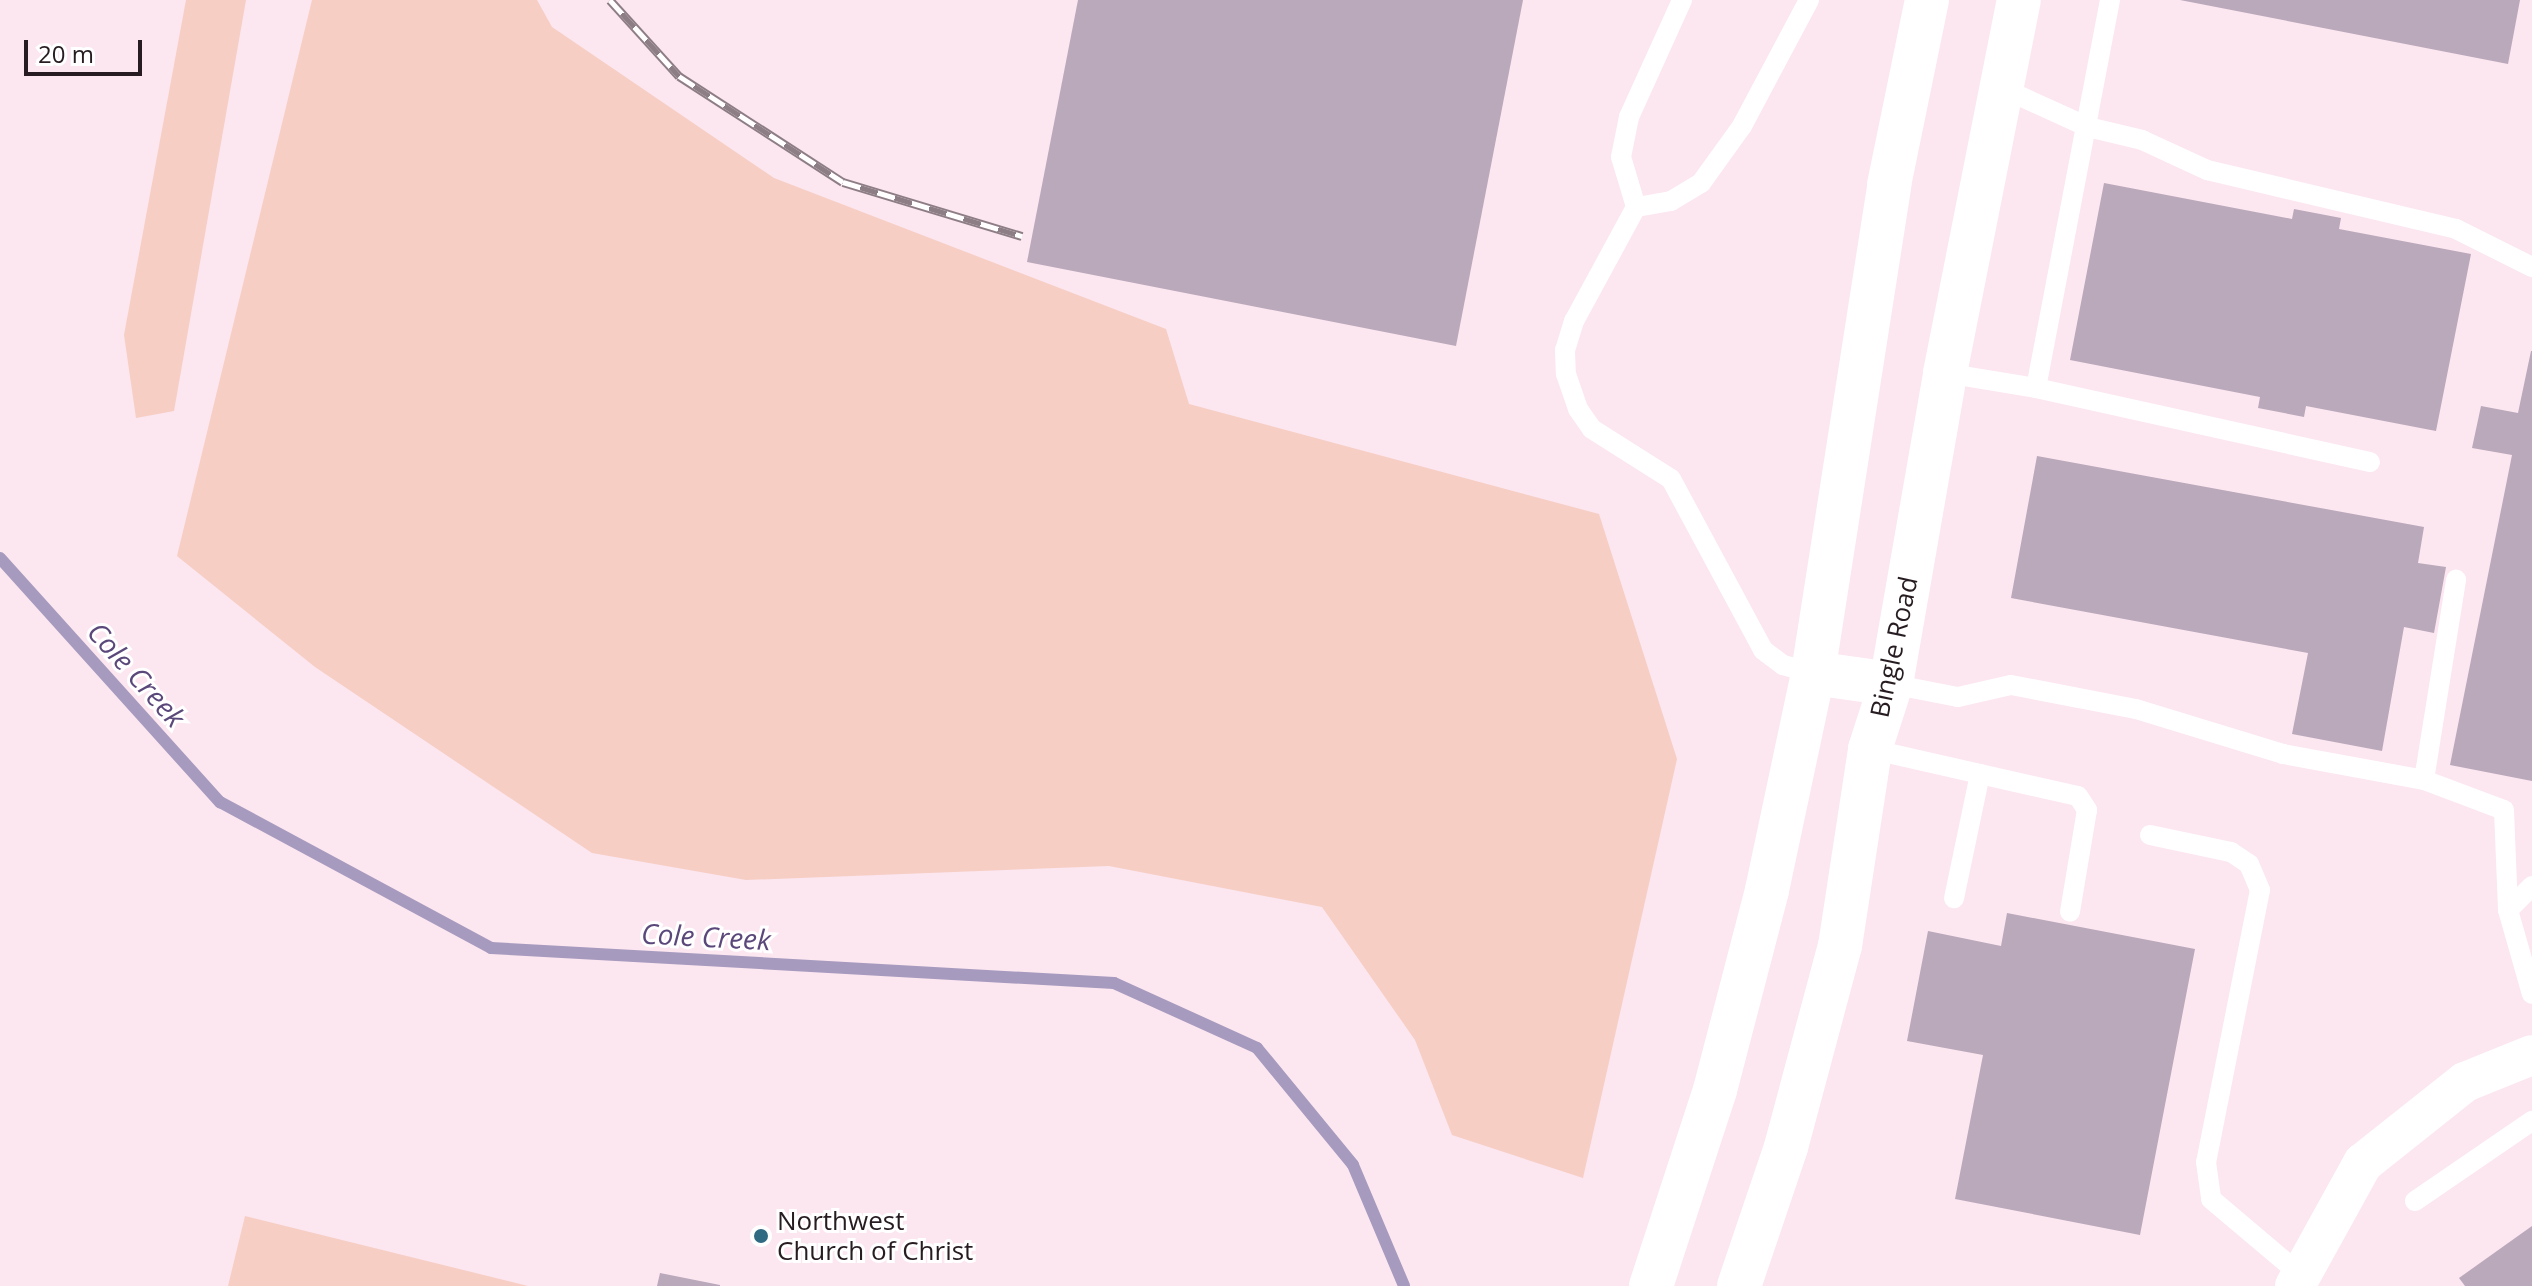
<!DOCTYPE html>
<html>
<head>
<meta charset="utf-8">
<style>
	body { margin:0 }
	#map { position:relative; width:2532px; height:1286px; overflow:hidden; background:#fce6f0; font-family:"Open Sans",sans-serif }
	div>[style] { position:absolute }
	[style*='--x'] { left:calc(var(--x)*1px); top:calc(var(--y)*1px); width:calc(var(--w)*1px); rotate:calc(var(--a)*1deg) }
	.green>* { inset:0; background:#f6cec4 }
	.stream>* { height:12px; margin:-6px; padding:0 6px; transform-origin:6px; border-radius:6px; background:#a69abe }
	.building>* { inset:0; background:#baa8bb }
	.service>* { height:20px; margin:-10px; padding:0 10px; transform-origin:10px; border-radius:10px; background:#fff }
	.minor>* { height:40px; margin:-20px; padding:0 20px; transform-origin:20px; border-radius:20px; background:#fff }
	.primary>* { height:44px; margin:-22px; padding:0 22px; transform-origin:22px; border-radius:22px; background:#fff }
	.rail>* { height:9px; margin-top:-4.5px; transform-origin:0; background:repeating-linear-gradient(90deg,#fff 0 18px,#8d7e85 0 36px); box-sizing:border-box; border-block:2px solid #8d7e85 }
	.dots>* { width:22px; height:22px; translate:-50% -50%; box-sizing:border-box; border:4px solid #fff; border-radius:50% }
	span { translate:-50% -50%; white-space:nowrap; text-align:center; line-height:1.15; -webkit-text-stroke:6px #fff; paint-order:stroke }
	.street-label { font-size:26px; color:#261c21 }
	.poi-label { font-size:26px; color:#261c21 }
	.left { translate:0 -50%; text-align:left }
	.water-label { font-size:28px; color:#5b487b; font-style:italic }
	.scale { position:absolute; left:24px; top:40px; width:118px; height:36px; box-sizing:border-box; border:4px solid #261c21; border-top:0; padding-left:10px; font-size:24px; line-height:28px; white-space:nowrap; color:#261c21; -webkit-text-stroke:6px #fff; paint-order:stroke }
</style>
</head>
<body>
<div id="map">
	<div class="green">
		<div style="clip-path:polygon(186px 0,246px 0,174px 411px,136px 418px,124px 335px)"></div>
		<div style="clip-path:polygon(312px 0,537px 0,552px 27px,774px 178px,1166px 329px,1189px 404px,1599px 514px,1677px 759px,1583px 1178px,1452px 1135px,1415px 1040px,1322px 907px,1109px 866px,746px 880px,592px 853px,315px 667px,177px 556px)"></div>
		<div style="clip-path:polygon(245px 1216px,528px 1286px,228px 1286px)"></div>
	</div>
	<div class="stream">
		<div style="--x:0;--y:558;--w:329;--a:48"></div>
		<div style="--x:220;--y:802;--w:308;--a:28.3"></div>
		<div style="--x:491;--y:948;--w:624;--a:3.22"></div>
		<div style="--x:1114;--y:983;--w:157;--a:24.4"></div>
		<div style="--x:1257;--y:1048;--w:151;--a:50.6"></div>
		<div style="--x:1353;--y:1165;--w:131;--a:67.1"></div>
	</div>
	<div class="building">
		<div style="clip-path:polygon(1078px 0,1523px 0,1456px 346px,1027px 262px)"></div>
		<div style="clip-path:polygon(2180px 0,2520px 0,2508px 64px)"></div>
		<div style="clip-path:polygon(2104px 183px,2292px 219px,2294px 209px,2341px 218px,2339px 229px,2471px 254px,2436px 431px,2306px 406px,2304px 417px,2258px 408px,2260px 397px,2070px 360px)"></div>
		<div style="clip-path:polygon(2531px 351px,2532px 351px,2532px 781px,2450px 765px,2512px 455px,2472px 448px,2481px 406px,2518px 413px)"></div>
		<div style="clip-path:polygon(2037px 456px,2424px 527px,2418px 563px,2446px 567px,2434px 633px,2404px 627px,2382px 751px,2292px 734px,2308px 653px,2011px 598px)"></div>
		<div style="clip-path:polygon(2007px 913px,2195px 949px,2140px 1235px,1955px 1199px,1983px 1055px,1907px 1041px,1928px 931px,2001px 946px)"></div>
		<div style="clip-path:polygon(2532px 1226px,2532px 1286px,2465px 1286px,2459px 1278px)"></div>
		<div style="clip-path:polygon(660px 1273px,720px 1285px,720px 1286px,657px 1286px)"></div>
	</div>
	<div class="service">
		<div style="--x:1809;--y:0;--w:143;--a:118"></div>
		<div style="--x:1742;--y:126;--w:70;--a:125.7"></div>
		<div style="--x:1701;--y:183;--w:35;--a:149"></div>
		<div style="--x:1671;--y:201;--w:36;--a:170"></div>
		<div style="--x:1636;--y:207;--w:130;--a:118.5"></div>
		<div style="--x:1574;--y:321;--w:30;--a:107"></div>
		<div style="--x:1565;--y:350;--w:24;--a:88"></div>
		<div style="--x:1566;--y:374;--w:37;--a:71"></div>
		<div style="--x:1578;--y:409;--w:24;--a:55"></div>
		<div style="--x:1592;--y:429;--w:93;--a:32.3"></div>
		<div style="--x:1671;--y:479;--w:194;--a:61.7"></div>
		<div style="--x:1763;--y:650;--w:25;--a:37"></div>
		<div style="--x:1783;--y:665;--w:31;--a:15"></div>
		<div style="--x:2110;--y:0;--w:395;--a:100.8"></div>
		<div style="--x:2036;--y:388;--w:342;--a:12.5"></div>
		<div style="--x:2002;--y:88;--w:94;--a:24.4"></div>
		<div style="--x:2088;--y:127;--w:56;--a:13.5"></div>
		<div style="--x:2142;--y:140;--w:72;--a:24.8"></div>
		<div style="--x:2207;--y:170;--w:256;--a:13.3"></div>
		<div style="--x:2456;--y:229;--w:85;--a:26.6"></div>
		<div style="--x:1636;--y:207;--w:52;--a:-106.7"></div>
		<div style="--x:1621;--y:157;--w:41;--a:-78.7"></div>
		<div style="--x:1629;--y:117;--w:128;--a:-65.6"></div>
		<div style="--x:1945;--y:373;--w:92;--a:9.4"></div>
		<div style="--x:1891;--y:684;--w:68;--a:11"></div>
		<div style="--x:1958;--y:697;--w:54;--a:-12.8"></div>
		<div style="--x:2011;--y:685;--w:127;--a:10.9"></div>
		<div style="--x:2136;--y:709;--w:154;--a:17"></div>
		<div style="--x:2283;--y:754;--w:143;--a:10.4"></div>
		<div style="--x:2424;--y:780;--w:85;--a:20.6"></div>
		<div style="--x:2504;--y:810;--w:100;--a:87.7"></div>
		<div style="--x:2508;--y:910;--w:87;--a:74.1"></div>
		<div style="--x:1870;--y:749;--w:113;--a:12.8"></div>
		<div style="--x:1980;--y:774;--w:127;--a:101.8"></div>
		<div style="--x:1980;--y:774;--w:100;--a:12.7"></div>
		<div style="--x:2078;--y:796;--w:17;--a:57"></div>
		<div style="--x:2087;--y:810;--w:103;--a:99.5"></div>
		<div style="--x:2424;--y:780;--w:203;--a:-80.9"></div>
		<div style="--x:2150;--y:835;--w:83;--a:11.9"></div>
		<div style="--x:2231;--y:852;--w:22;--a:34"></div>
		<div style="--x:2249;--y:864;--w:28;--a:67"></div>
		<div style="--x:2260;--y:890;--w:277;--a:101.2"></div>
		<div style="--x:2206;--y:1162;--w:37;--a:82"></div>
		<div style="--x:2211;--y:1199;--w:118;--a:40.2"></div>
		<div style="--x:2508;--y:910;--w:34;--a:-45"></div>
		<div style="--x:2415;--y:1201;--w:142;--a:-34.4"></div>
	</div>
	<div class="minor">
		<div style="--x:2295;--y:1286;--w:141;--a:-61.1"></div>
		<div style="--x:2363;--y:1163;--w:130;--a:-38.5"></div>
		<div style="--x:2465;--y:1082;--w:72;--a:-21.9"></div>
	</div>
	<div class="primary">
		<div style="--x:1813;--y:673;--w:79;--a:8"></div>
		<div style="--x:1651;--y:1286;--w:206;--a:-71.9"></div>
		<div style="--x:1715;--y:1090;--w:207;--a:-75.4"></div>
		<div style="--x:1767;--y:890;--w:222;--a:-78"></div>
		<div style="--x:1813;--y:673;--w:494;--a:-81.1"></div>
		<div style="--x:1889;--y:185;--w:189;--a:-78.4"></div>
		<div style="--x:1739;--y:1286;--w:147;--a:-71.3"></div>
		<div style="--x:1786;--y:1147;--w:208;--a:-75"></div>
		<div style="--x:1840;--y:946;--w:199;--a:-81.3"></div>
		<div style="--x:1870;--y:749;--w:68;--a:-72.1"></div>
		<div style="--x:1891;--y:684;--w:316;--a:-80.1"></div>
		<div style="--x:1945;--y:373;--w:380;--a:-78.8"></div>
	</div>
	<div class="rail">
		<div style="--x:610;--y:0;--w:103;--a:47.8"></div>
		<div style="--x:679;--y:76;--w:195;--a:32.9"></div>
		<div style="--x:843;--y:182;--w:187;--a:16.8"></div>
	</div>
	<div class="dots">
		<div style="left:761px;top:1236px;background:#306982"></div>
	</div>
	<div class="street-label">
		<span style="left:1894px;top:647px;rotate:-78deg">Bingle Road</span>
	</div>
	<div class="poi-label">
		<span class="left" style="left:777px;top:1236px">Northwest<br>Church of Christ</span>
	</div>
	<div class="water-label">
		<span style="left:137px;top:674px;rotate:48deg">Cole Creek</span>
		<span style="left:706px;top:936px;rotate:3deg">Cole Creek</span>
	</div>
	<div class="scale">20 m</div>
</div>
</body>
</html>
